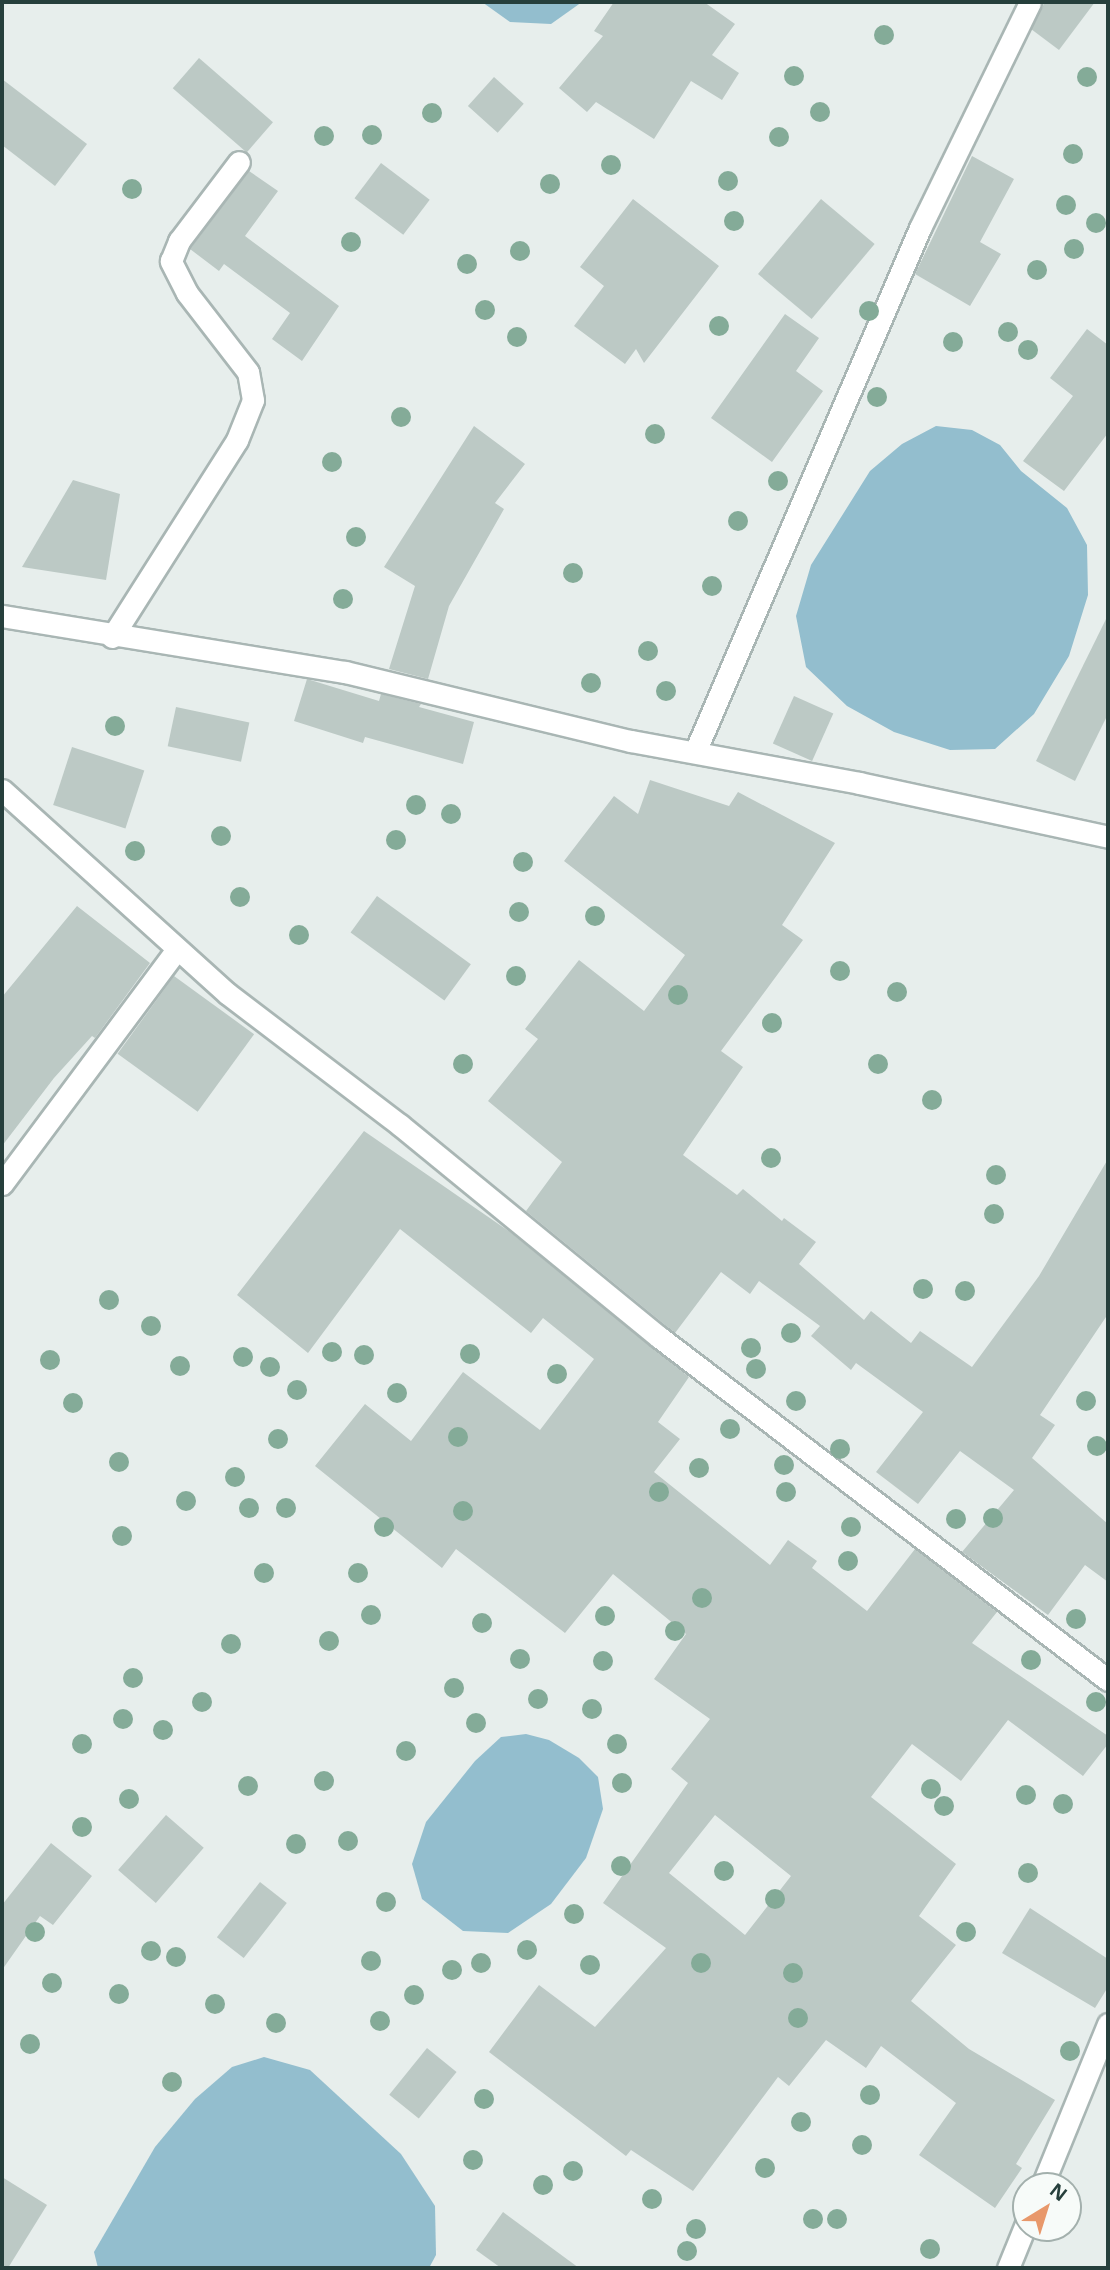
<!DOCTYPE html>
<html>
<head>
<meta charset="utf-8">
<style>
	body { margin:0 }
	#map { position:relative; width:1110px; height:2270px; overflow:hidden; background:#e7eeec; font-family:"Noto Sans",sans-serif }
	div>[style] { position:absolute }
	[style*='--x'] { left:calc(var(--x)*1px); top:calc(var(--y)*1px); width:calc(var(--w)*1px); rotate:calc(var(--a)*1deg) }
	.water>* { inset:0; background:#93bece }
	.building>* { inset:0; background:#bcc9c5; transform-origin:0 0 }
	.roads { filter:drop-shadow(2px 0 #a9b6b4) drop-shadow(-2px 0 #a9b6b4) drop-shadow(0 2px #a9b6b4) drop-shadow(0 -2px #a9b6b4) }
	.street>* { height:21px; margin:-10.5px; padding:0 10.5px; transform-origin:10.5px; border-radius:10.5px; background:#fff }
	.trees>* { width:20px; height:20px; margin:-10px; border-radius:50%; background:#84ab98 }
	span { translate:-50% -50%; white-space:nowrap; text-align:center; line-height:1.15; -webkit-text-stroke:6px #f7fbf9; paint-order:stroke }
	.frame { position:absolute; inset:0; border:4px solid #263f3c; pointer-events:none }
	.north { position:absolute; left:1012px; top:2172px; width:70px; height:70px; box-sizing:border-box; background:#f7fbf9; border:2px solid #a3b0ad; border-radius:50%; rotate:38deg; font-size:19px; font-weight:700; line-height:28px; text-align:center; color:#263f3c }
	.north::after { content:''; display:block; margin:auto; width:24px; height:32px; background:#e8986b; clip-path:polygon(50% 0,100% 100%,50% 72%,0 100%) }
</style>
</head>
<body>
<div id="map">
	<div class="water">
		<div style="clip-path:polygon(482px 2px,582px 2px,551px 24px,510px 22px)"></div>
		<div style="clip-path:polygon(936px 426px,972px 430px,1000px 445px,1021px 471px,1067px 508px,1087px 545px,1088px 595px,1069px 656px,1034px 714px,995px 749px,950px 750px,894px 732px,847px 706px,806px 667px,796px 616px,811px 565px,870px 471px,902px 444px)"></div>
		<div style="clip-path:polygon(526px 1734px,549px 1740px,579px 1758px,598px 1777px,603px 1809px,586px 1858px,551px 1904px,508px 1933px,463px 1931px,422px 1899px,412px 1864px,426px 1822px,475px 1761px,501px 1737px)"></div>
		<div style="clip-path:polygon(264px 2057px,310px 2070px,401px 2154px,435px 2206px,436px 2255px,429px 2268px,98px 2268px,94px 2252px,155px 2147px,195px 2099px,232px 2067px)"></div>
	</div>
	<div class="building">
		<div style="clip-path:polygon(614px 2px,704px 2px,735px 24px,712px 55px,739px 73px,722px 100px,691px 81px,654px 139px,596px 102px,587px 112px,559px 88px,603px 36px,594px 31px)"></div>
		<div style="clip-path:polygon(1045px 2px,1095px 2px,1059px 50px,1031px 29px)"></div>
		<div style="left:199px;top:58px;width:98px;height:40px;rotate:41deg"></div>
		<div style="left:494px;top:77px;width:40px;height:39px;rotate:42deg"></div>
		<div style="clip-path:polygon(2px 79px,87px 144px,55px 186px,2px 145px)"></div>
		<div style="clip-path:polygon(972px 156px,1014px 179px,980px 242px,1001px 254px,970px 306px,915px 274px)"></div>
		<div style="left:381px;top:163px;width:61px;height:44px;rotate:37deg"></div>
		<div style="clip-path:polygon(249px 171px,278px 191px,245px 236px,339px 306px,302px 361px,272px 339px,290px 313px,224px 264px,219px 271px,190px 249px)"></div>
		<div style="clip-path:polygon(633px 199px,719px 266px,644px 363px,636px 349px,625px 364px,574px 326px,604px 286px,580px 267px)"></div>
		<div style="left:821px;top:199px;width:70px;height:98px;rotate:40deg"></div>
		<div style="clip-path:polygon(785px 314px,819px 338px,796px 371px,823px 391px,772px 462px,711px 418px)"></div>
		<div style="clip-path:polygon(1087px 329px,1108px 345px,1108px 433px,1064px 491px,1023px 461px,1073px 396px,1050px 378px)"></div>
		<div style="clip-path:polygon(474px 426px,525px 464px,495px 503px,504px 509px,449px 606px,428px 679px,389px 669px,415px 586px,384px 567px)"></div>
		<div style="clip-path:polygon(73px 480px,120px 494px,106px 580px,22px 567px)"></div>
		<div style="clip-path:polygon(1108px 615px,1108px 714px,1075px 781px,1036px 761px)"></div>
		<div style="clip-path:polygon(307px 679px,379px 701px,381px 694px,421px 704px,419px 707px,474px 722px,463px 764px,365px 737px,363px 743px,294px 721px)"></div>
		<div style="left:794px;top:696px;width:43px;height:52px;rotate:24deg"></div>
		<div style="left:176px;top:707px;width:75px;height:40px;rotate:12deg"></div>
		<div style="left:72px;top:747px;width:76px;height:61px;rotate:18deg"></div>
		<div style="clip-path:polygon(650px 780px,729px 806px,738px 792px,835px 843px,782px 925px,803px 940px,721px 1051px,743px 1067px,683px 1155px,737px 1195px,743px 1189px,782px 1221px,784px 1218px,816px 1242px,799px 1264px,864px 1320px,871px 1311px,911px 1343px,920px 1331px,972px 1367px,1039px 1276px,1108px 1159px,1108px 1314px,1040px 1415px,1055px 1425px,1032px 1458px,1108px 1524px,1108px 1582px,1085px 1565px,1048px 1615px,962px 1552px,1014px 1490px,960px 1451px,918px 1504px,876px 1472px,923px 1412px,856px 1363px,851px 1370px,811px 1336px,820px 1326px,759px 1281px,750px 1294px,721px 1272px,675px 1333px,526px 1211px,562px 1162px,488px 1101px,538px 1039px,525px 1029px,579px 960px,644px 1011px,685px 955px,564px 861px,614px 796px,638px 814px)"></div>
		<div style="left:377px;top:896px;width:116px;height:45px;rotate:36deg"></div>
		<div style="clip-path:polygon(77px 906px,150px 963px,95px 1038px,92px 1036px,54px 1078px,2px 1146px,2px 997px)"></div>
		<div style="left:174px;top:976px;width:99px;height:96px;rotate:36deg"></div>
		<div style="clip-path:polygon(evenodd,364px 1131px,510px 1232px,689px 1377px,658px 1422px,680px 1439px,654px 1472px,770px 1565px,788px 1540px,817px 1561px,812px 1568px,867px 1611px,915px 1549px,997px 1612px,972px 1643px,1108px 1736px,1108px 1744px,1083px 1776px,1008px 1720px,961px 1781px,912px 1744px,871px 1797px,956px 1864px,919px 1916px,956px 1945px,911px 2001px,969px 2049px,1055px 2100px,1016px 2164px,1022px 2168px,995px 2208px,919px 2155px,956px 2103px,881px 2046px,866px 2068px,826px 2040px,789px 2086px,778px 2077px,693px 2191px,631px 2150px,626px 2156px,489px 2052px,539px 1985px,595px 2027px,666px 1948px,603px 1903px,688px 1783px,671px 1769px,710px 1719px,654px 1679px,686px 1634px,613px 1574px,565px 1633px,456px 1549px,442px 1568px,315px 1466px,365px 1404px,411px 1441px,463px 1372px,540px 1430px,594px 1359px,543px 1318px,531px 1333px,400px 1229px,308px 1353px,237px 1295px,364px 1131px,715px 1815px,791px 1876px,745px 1935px,669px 1873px,715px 1815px)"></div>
		<div style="left:166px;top:1815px;width:50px;height:73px;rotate:41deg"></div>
		<div style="clip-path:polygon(51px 1843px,92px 1876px,53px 1925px,40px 1916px,2px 1970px,2px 1905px)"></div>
		<div style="left:260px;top:1882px;width:34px;height:70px;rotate:38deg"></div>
		<div style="clip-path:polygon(1030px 1908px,1108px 1959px,1108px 1987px,1095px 2008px,1002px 1953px)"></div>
		<div style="left:427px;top:2048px;width:38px;height:60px;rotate:39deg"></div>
		<div style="clip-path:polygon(2px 2177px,47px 2205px,8px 2268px,2px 2268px)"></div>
		<div style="clip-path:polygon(503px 2212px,579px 2268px,501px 2268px,476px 2250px)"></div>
	</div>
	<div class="roads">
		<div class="street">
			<div style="--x:2;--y:616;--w:348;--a:9.3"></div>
			<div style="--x:345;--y:672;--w:294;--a:13.6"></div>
			<div style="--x:631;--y:741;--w:232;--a:10.4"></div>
			<div style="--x:859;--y:783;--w:255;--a:12.2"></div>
			<div style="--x:112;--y:637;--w:233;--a:-57.6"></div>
			<div style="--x:237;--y:440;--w:43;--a:-68.2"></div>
			<div style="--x:253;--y:400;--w:28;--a:-100"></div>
			<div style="--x:248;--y:372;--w:100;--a:-127.7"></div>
			<div style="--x:187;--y:293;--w:36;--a:-117"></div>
			<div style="--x:171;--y:261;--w:22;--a:-68"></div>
			<div style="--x:179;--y:241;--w:99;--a:-52.8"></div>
			<div style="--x:695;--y:752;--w:570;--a:-66.76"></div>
			<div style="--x:920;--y:228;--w:251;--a:-64"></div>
			<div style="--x:2;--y:790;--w:304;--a:42.1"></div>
			<div style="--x:228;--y:994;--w:216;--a:37.3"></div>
			<div style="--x:400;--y:1125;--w:335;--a:39.3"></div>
			<div style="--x:659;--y:1337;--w:565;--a:37.38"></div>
			<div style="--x:2;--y:1184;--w:293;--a:-53.3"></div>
			<div style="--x:1042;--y:2186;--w:175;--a:-67.8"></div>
			<div style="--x:1008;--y:2268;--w:48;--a:-67.8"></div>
		</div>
	</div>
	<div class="trees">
		<div style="left:884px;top:35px"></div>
		<div style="left:794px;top:76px"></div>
		<div style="left:1087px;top:77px"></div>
		<div style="left:820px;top:112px"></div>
		<div style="left:432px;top:113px"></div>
		<div style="left:372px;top:135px"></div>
		<div style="left:324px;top:136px"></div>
		<div style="left:779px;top:137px"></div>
		<div style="left:1073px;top:154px"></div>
		<div style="left:611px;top:165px"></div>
		<div style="left:728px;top:181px"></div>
		<div style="left:550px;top:184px"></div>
		<div style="left:132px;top:189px"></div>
		<div style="left:1066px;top:205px"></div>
		<div style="left:734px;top:221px"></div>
		<div style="left:1096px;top:223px"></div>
		<div style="left:351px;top:242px"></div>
		<div style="left:1074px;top:249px"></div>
		<div style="left:520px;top:251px"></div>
		<div style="left:467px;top:264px"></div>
		<div style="left:1037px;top:270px"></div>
		<div style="left:485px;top:310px"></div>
		<div style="left:869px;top:311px"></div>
		<div style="left:719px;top:326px"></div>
		<div style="left:1008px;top:332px"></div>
		<div style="left:517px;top:337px"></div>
		<div style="left:953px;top:342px"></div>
		<div style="left:1028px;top:350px"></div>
		<div style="left:877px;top:397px"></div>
		<div style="left:401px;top:417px"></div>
		<div style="left:655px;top:434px"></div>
		<div style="left:332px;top:462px"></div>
		<div style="left:778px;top:481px"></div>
		<div style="left:738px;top:521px"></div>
		<div style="left:356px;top:537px"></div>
		<div style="left:573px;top:573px"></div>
		<div style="left:712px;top:586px"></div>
		<div style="left:343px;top:599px"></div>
		<div style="left:648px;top:651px"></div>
		<div style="left:591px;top:683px"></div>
		<div style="left:666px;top:691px"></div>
		<div style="left:115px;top:726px"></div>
		<div style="left:416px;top:805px"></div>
		<div style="left:451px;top:814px"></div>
		<div style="left:221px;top:836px"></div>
		<div style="left:396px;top:840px"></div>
		<div style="left:135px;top:851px"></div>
		<div style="left:523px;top:862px"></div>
		<div style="left:240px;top:897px"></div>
		<div style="left:519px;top:912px"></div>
		<div style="left:595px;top:916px"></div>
		<div style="left:299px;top:935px"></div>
		<div style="left:840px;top:971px"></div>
		<div style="left:516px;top:976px"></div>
		<div style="left:897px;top:992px"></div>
		<div style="left:678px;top:995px"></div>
		<div style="left:772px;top:1023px"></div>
		<div style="left:463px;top:1064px"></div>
		<div style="left:878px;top:1064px"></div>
		<div style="left:932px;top:1100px"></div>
		<div style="left:771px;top:1158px"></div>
		<div style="left:996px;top:1175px"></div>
		<div style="left:994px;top:1214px"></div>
		<div style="left:923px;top:1289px"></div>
		<div style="left:965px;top:1291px"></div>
		<div style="left:109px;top:1300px"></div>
		<div style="left:151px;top:1326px"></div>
		<div style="left:791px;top:1333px"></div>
		<div style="left:751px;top:1348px"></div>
		<div style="left:332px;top:1352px"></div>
		<div style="left:470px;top:1354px"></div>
		<div style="left:364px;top:1355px"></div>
		<div style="left:243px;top:1357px"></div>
		<div style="left:50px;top:1360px"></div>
		<div style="left:180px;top:1366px"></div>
		<div style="left:270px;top:1367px"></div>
		<div style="left:756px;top:1369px"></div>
		<div style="left:557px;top:1374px"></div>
		<div style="left:297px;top:1390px"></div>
		<div style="left:397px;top:1393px"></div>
		<div style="left:796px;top:1401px"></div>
		<div style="left:1086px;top:1401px"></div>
		<div style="left:73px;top:1403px"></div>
		<div style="left:730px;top:1429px"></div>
		<div style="left:458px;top:1437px"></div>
		<div style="left:278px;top:1439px"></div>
		<div style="left:1097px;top:1446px"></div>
		<div style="left:840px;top:1449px"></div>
		<div style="left:119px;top:1462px"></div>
		<div style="left:784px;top:1465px"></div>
		<div style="left:699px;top:1468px"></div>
		<div style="left:235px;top:1477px"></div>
		<div style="left:659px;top:1492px"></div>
		<div style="left:786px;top:1492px"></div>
		<div style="left:186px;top:1501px"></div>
		<div style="left:249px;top:1508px"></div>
		<div style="left:286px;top:1508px"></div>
		<div style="left:463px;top:1511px"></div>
		<div style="left:993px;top:1518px"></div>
		<div style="left:956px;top:1519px"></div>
		<div style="left:384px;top:1527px"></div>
		<div style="left:851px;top:1527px"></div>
		<div style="left:122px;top:1536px"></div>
		<div style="left:848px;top:1561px"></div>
		<div style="left:264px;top:1573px"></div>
		<div style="left:358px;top:1573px"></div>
		<div style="left:702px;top:1598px"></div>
		<div style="left:371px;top:1615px"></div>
		<div style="left:605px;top:1616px"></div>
		<div style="left:1076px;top:1619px"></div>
		<div style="left:482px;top:1623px"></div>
		<div style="left:675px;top:1631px"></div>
		<div style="left:329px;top:1641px"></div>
		<div style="left:231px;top:1644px"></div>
		<div style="left:520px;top:1659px"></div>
		<div style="left:1031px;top:1660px"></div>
		<div style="left:603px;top:1661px"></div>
		<div style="left:133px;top:1678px"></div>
		<div style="left:454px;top:1688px"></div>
		<div style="left:538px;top:1699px"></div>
		<div style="left:202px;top:1702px"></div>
		<div style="left:1096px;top:1702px"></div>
		<div style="left:592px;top:1709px"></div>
		<div style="left:123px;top:1719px"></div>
		<div style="left:476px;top:1723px"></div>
		<div style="left:163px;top:1730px"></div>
		<div style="left:82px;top:1744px"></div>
		<div style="left:617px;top:1744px"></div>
		<div style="left:406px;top:1751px"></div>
		<div style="left:324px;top:1781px"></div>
		<div style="left:622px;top:1783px"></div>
		<div style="left:248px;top:1786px"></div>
		<div style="left:931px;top:1789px"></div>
		<div style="left:1026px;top:1795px"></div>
		<div style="left:129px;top:1799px"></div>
		<div style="left:1063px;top:1804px"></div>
		<div style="left:944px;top:1806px"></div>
		<div style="left:82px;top:1827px"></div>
		<div style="left:348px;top:1841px"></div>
		<div style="left:296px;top:1844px"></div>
		<div style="left:621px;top:1866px"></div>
		<div style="left:724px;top:1871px"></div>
		<div style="left:1028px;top:1873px"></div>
		<div style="left:775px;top:1899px"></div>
		<div style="left:386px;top:1902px"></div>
		<div style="left:574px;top:1914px"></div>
		<div style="left:35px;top:1932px"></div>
		<div style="left:966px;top:1932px"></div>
		<div style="left:527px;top:1950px"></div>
		<div style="left:151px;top:1951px"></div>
		<div style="left:176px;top:1957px"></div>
		<div style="left:371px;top:1961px"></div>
		<div style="left:481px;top:1963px"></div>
		<div style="left:701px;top:1963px"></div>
		<div style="left:590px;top:1965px"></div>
		<div style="left:452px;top:1970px"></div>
		<div style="left:793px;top:1973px"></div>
		<div style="left:52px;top:1983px"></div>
		<div style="left:119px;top:1994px"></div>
		<div style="left:414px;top:1995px"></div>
		<div style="left:215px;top:2004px"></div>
		<div style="left:798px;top:2018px"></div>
		<div style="left:380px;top:2021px"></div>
		<div style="left:276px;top:2023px"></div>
		<div style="left:30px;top:2044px"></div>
		<div style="left:1070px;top:2051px"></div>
		<div style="left:172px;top:2082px"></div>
		<div style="left:870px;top:2095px"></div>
		<div style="left:484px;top:2099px"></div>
		<div style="left:801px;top:2122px"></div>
		<div style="left:862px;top:2145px"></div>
		<div style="left:473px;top:2160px"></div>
		<div style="left:765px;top:2168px"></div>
		<div style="left:573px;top:2171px"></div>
		<div style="left:543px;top:2185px"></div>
		<div style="left:652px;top:2199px"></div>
		<div style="left:813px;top:2219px"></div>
		<div style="left:837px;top:2219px"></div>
		<div style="left:696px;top:2229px"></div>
		<div style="left:930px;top:2249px"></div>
		<div style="left:687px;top:2251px"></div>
	</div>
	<div class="frame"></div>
	<div class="north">N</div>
</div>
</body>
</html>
